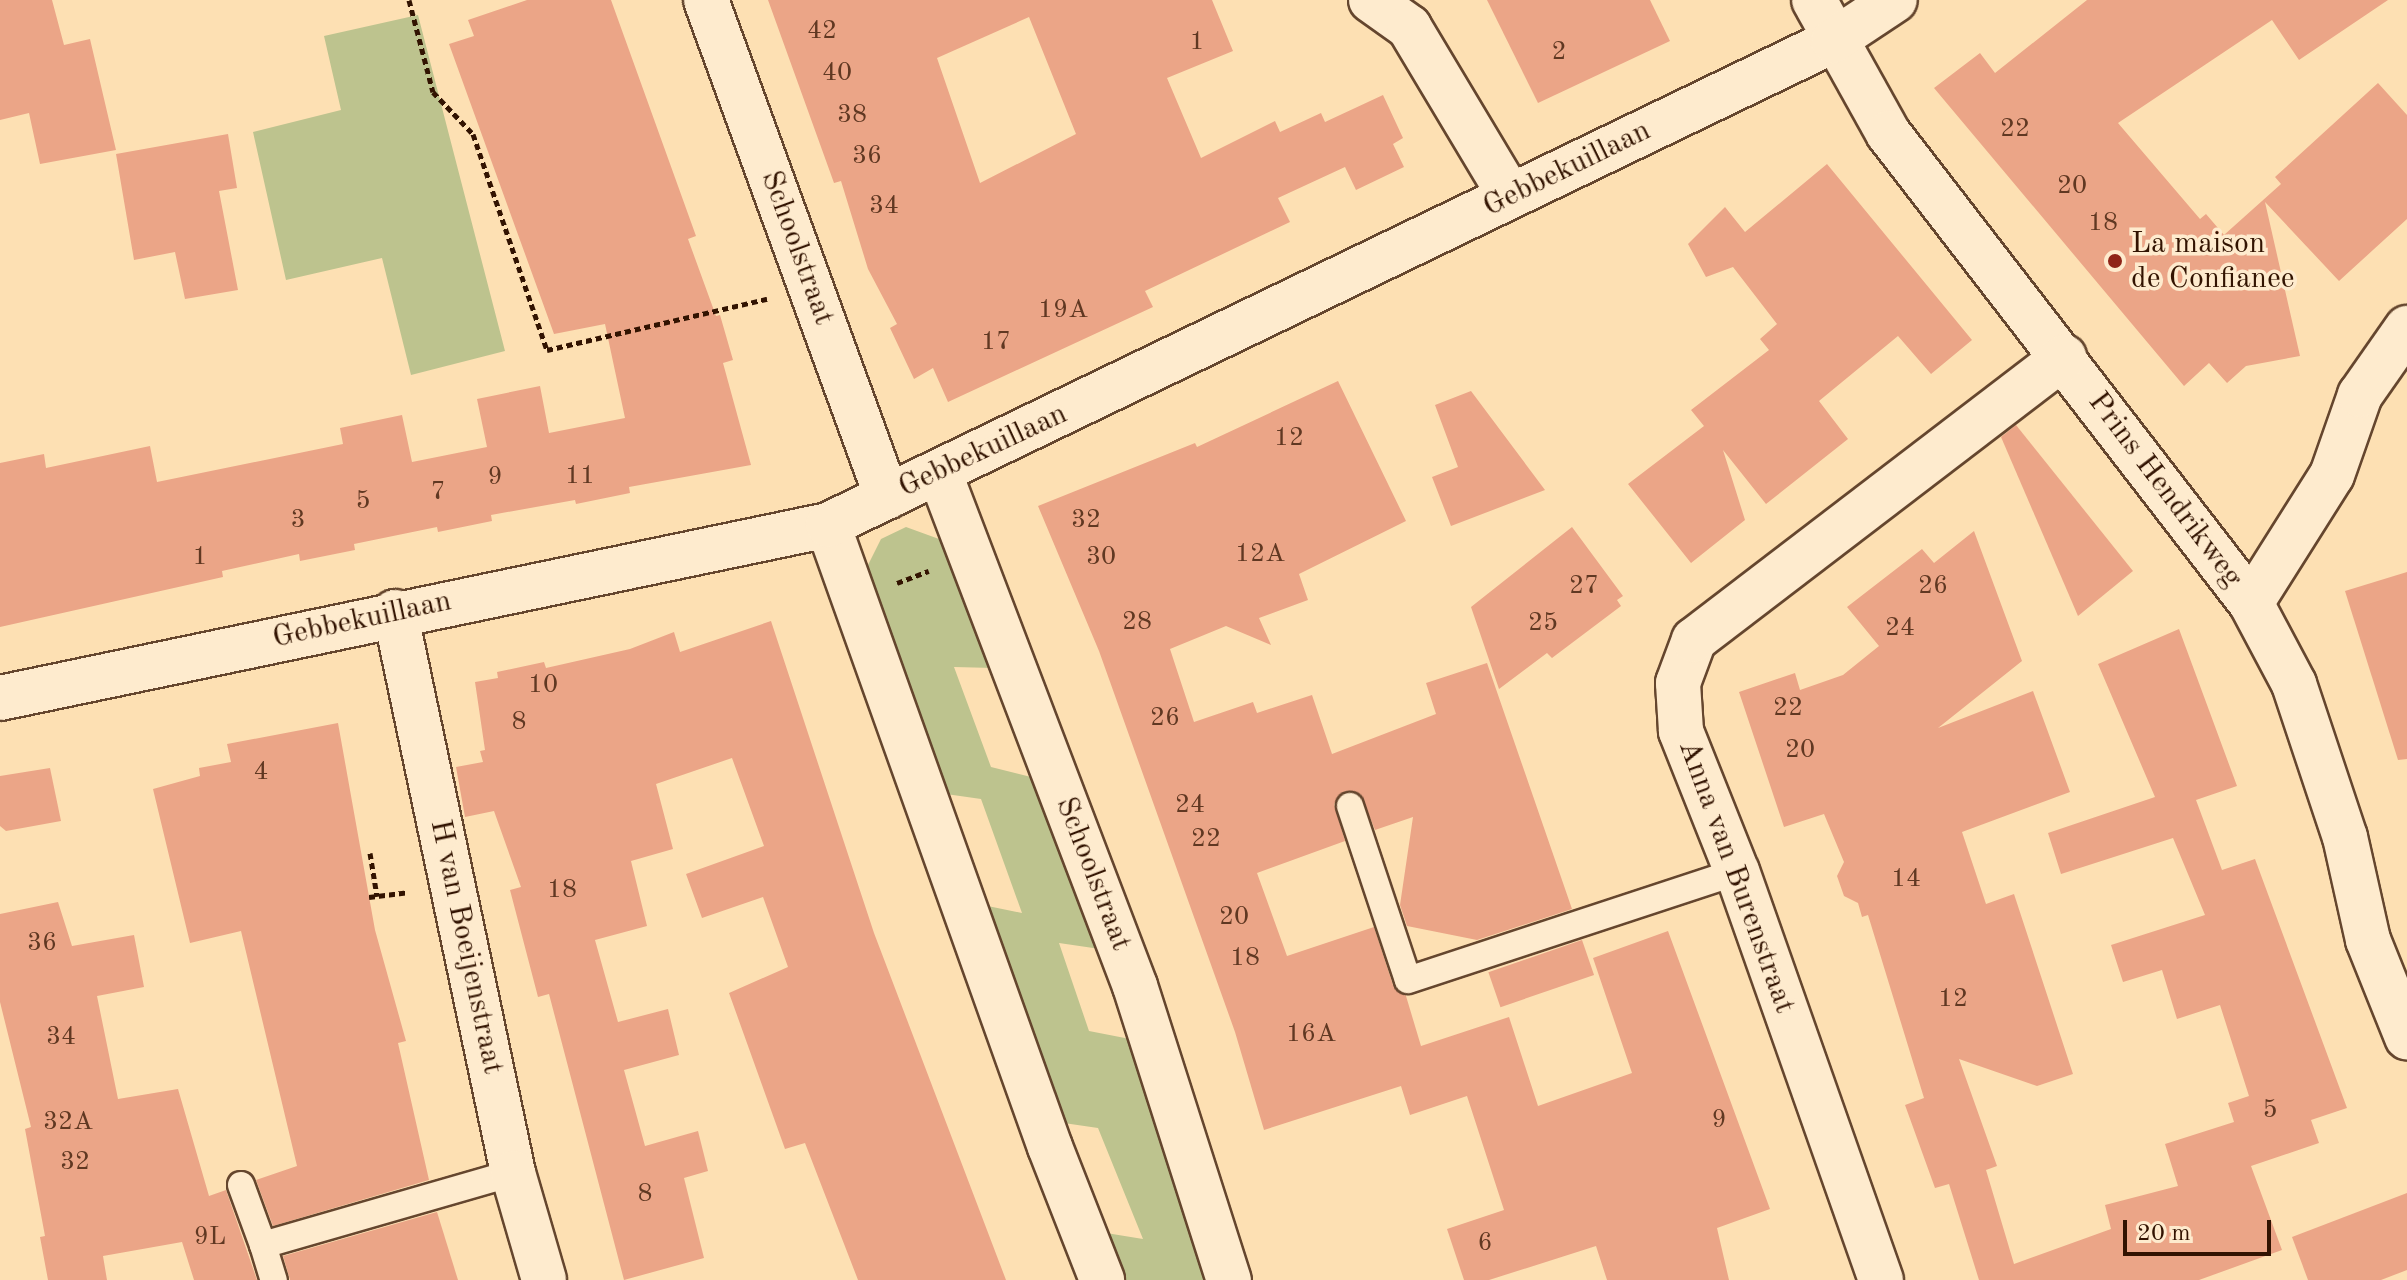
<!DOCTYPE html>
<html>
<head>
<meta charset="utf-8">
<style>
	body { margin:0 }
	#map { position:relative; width:2407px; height:1280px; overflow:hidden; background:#fde0b3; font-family:"Old Standard TT",serif }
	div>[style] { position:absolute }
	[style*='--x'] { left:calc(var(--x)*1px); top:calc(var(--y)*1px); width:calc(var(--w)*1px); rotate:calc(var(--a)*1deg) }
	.green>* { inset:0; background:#bdc38e }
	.building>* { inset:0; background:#eba587; transform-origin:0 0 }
	.path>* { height:5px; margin-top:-2.5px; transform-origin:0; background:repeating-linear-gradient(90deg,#321301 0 6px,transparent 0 10px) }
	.roads { filter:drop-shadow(2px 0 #65462e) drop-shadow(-2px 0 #65462e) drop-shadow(0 2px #65462e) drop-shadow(0 -2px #65462e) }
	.lane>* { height:26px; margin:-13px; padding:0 13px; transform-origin:13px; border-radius:13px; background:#feebce }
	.street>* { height:44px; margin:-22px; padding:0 22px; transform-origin:22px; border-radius:22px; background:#feebce }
	.dots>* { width:22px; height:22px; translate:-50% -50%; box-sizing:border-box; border:4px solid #feebce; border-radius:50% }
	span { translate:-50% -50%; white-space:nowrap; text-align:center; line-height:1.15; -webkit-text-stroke:7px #feebce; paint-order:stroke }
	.number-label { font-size:26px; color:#603822 }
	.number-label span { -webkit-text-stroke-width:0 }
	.street-label { font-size:30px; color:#321301 }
	.poi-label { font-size:30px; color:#321301 }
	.left { translate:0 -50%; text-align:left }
	.scale { position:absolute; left:2123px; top:1220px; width:148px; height:36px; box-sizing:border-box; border:4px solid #321301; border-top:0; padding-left:10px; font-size:24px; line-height:28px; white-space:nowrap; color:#321301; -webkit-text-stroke:6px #feebce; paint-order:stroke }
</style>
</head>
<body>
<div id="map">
	<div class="green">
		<div style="clip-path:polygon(418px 15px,505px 351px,411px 375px,382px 258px,286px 280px,253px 132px,341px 110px,324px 36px)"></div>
		<div style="clip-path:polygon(906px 527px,939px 539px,949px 555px,994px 668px,954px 667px,991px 767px,1035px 778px,1100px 949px,1059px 943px,1089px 1031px,1130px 1039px,1208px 1280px,1120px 1280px,1100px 1232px,1143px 1239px,1098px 1128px,1057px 1122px,978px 904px,1022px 913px,981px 799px,939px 793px,869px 582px,867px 567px,881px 539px)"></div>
	</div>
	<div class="building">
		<div style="clip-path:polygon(0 0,52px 0,64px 45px,90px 39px,116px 150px,40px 164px,29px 113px,0 120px)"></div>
		<div style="clip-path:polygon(527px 0,611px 0,696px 236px,688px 239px,716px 316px,720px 315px,733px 360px,723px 363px,751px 465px,629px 487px,630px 493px,576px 504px,575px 500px,491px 515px,492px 521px,438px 532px,437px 527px,354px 544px,355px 550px,300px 561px,299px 554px,222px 571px,223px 577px,0 627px,0 463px,44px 454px,46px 468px,150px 446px,157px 482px,343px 444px,340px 428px,402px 415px,412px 462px,487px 447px,477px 399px,540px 386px,549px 433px,625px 418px,605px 324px,554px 334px,449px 44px,474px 36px,468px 20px)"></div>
		<div style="clip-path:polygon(evenodd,768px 0,1212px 0,1233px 51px,1167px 78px,1201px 158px,1275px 121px,1280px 132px,1321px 113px,1325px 122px,1383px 95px,1403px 138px,1393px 144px,1404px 167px,1356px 190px,1345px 167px,1278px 198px,1290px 222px,1145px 291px,1153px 307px,948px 402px,933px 368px,914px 379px,890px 328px,897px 324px,868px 269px,841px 181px,834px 183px,768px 0,1029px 17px,1076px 134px,980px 183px,937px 58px,1029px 17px)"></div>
		<div style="clip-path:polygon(1487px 0,1650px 0,1670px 41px,1538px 103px)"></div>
		<div style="clip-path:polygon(2087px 0,2388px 0,2299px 60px,2272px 20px,2118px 123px,2200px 219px,2206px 214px,2224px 235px,2281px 184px,2275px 177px,2378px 83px,2407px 115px,2407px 219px,2339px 281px,2265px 202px,2300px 356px,2246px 366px,2227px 383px,2209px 363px,2184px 386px,1934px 88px,1980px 53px,1995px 73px)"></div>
		<div style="clip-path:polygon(228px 134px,237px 188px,219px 191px,238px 290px,185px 299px,175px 252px,134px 260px,116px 154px)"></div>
		<div style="clip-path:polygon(1827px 164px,1972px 340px,1931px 374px,1898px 336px,1819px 401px,1848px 439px,1766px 504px,1723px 450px,1745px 520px,1691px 563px,1628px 484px,1704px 426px,1691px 410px,1769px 350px,1760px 339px,1777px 324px,1733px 267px,1706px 277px,1688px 244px,1725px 207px,1745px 232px)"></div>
		<div style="clip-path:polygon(1338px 381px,1406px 521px,1299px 574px,1308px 600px,1259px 618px,1271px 645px,1226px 626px,1170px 649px,1194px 722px,1253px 702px,1257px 713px,1312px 695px,1332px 754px,1436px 714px,1426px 683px,1487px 663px,1572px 909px,1477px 940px,1407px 926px,1400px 905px,1413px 817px,1375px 830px,1361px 795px,1346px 791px,1334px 804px,1345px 841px,1257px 873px,1287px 956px,1374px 927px,1393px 985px,1406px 996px,1421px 1046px,1509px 1017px,1538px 1106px,1632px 1073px,1593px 958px,1668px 931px,1770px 1209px,1717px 1228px,1729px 1280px,1607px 1280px,1596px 1246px,1489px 1280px,1464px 1280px,1447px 1229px,1504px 1210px,1467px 1096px,1410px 1115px,1401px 1086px,1264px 1130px,1235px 1032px,1099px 651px,1038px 506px,1195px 443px,1197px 447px)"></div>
		<div style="clip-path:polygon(1471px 391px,1545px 490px,1451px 526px,1432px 477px,1458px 467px,1435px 405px)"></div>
		<div style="clip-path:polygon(2016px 425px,2133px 571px,2078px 616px,2001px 437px)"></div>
		<div style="clip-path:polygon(1572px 527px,1623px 596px,1617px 600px,1621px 606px,1552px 658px,1547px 653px,1499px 689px,1471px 607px)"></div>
		<div style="clip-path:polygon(1974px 531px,2022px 661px,1938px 728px,2033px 691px,2070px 792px,1962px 832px,1986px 904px,2014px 894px,2073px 1074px,2037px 1086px,1959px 1059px,1997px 1166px,1986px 1170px,2014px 1264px,2111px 1229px,2105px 1205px,2178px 1186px,2165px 1144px,2234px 1122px,2228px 1103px,2249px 1096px,2220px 1005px,2177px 1019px,2162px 970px,2123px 982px,2111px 945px,2205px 915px,2173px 838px,2061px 874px,2048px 833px,2155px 797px,2098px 664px,2179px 629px,2237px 786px,2196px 800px,2222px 870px,2255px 859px,2347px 1108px,2311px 1120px,2319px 1143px,2251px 1166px,2282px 1250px,2199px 1280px,1979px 1280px,1949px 1184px,1935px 1188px,1905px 1105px,1924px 1098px,1868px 915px,1862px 917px,1858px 903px,1844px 896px,1837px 876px,1844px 862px,1824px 814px,1784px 827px,1739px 692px,1795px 673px,1800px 690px,1843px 675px,1879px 646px,1847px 607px,1922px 549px,1934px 563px)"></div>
		<div style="clip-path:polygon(2407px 572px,2407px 759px,2398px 760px,2345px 591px)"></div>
		<div style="clip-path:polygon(771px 621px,874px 933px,1006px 1280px,858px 1280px,805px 1143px,785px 1149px,729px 993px,788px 967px,763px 897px,702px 918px,686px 874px,764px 846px,732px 758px,656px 784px,673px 849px,631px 861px,647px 926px,595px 940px,618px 1022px,668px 1009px,679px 1055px,624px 1070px,645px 1146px,698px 1131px,708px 1171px,684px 1178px,704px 1258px,624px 1280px,549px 994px,538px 997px,510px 890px,521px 887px,494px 811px,465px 817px,456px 767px,483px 762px,480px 751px,485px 750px,475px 682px,498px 678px,497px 672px,544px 662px,546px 668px,630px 649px,674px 632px,680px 652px)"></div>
		<div style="clip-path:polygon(338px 723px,375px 930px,406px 1041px,398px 1043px,429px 1180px,273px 1226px,256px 1180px,297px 1166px,241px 931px,190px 943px,153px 789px,200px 776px,199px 768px,231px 762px,227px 744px)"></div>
		<div style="clip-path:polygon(50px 768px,61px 821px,6px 831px,0 826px,0 776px)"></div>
		<div style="clip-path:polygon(58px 902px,72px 946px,134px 935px,144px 987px,97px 996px,118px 1099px,178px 1089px,209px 1196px,226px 1190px,257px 1280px,194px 1280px,182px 1242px,103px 1256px,107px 1280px,48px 1280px,40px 1237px,45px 1236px,25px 1129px,31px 1127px,0 1002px,0 914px)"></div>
		<div style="left:1582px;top:940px;width:37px;height:99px;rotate:71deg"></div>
		<div style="clip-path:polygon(2407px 1193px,2407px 1270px,2381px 1280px,2308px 1280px,2292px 1237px)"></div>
		<div style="clip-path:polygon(437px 1212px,458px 1280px,290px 1280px,283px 1256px)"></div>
	</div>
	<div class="path">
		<div style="--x:409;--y:0;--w:95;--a:75.4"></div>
		<div style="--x:433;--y:92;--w:58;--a:46.4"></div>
		<div style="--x:473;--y:134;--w:228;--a:71.1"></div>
		<div style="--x:547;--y:350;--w:226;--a:-13.1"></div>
		<div style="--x:897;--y:583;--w:34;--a:-21"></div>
		<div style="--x:370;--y:853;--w:44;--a:80.8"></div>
		<div style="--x:369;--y:897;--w:39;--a:-7"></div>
	</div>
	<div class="roads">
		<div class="lane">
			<div style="--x:1350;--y:806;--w:183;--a:71.6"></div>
			<div style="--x:1408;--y:980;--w:346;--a:-18.2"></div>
			<div style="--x:241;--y:1185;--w:64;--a:69.9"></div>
			<div style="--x:263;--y:1245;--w:260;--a:-16.1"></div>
			<div style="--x:263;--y:1245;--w:37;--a:73"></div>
		</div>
		<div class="street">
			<div style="--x:706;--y:0;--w:529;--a:69.99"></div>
			<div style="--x:1371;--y:0;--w:47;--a:35.4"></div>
			<div style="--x:1409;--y:27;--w:197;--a:59.1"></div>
			<div style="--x:1814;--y:0;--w:152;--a:60.9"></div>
			<div style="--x:1888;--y:133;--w:594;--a:52.32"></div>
			<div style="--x:2251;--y:603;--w:92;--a:62"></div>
			<div style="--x:2294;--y:684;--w:161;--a:71.6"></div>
			<div style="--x:2345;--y:837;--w:106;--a:77.4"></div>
			<div style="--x:2368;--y:940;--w:105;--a:68.1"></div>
			<div style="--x:940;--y:474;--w:548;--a:69.15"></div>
			<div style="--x:1135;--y:986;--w:309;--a:72.3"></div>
			<div style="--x:828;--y:525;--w:660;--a:70.36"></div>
			<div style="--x:1050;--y:1147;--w:143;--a:68.6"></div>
			<div style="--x:2251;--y:603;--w:151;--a:-57.7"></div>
			<div style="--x:2332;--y:475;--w:85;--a:-70.7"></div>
			<div style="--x:2360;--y:395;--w:82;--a:-55"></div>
			<div style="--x:395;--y:612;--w:573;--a:78.12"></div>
			<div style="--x:513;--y:1173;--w:111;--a:73.8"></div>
			<div style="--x:0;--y:698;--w:846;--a:-11.8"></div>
			<div style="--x:828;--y:525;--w:1115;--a:-25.72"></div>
			<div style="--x:1833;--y:41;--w:74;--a:-33.5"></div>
			<div style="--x:1881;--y:1280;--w:433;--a:-109.4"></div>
			<div style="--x:1737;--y:872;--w:152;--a:-111.7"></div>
			<div style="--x:1681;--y:731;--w:48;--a:-93.6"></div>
			<div style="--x:1678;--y:683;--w:46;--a:-69.6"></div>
			<div style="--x:1694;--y:640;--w:466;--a:-37.4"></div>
		</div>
	</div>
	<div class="dots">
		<div style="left:2115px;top:261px;background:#8f2418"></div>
	</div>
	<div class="number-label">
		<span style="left:822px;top:32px">42</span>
		<span style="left:1197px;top:43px">1</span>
		<span style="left:1559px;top:53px">2</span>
		<span style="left:837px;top:74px">40</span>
		<span style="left:852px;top:116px">38</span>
		<span style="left:2015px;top:130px">22</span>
		<span style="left:867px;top:157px">36</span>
		<span style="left:2072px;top:187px">20</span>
		<span style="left:884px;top:207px">34</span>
		<span style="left:2103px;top:224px">18</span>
		<span style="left:1063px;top:311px">19A</span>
		<span style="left:996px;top:343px">17</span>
		<span style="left:1289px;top:439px">12</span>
		<span style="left:580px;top:477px">11</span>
		<span style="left:495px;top:478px">9</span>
		<span style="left:438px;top:493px">7</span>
		<span style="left:363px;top:502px">5</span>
		<span style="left:298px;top:521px">3</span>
		<span style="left:1086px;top:521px">32</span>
		<span style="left:1260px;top:555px">12A</span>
		<span style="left:200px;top:558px">1</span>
		<span style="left:1101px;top:558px">30</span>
		<span style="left:1584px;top:587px">27</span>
		<span style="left:1933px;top:587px">26</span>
		<span style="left:1137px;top:623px">28</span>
		<span style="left:1543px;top:624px">25</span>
		<span style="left:1900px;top:629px">24</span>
		<span style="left:543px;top:686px">10</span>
		<span style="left:1788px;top:709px">22</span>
		<span style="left:1165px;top:719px">26</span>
		<span style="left:519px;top:723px">8</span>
		<span style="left:1800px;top:751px">20</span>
		<span style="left:261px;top:773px">4</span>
		<span style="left:1190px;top:806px">24</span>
		<span style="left:1206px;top:840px">22</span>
		<span style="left:1906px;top:880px">14</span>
		<span style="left:562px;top:891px">18</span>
		<span style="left:1234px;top:918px">20</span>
		<span style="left:42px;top:944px">36</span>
		<span style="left:1245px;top:959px">18</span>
		<span style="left:1953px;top:1000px">12</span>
		<span style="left:1311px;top:1035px">16A</span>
		<span style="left:61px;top:1038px">34</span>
		<span style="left:2270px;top:1111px">5</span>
		<span style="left:1719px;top:1121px">9</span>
		<span style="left:68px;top:1123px">32A</span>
		<span style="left:75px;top:1163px">32</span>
		<span style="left:645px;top:1195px">8</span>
		<span style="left:210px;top:1238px">9L</span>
		<span style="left:1485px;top:1244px">6</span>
	</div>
	<div class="street-label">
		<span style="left:1567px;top:169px;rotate:-26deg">Gebbekuillaan</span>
		<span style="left:797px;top:248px;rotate:70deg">Schoolstraat</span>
		<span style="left:983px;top:451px;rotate:-25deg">Gebbekuillaan</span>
		<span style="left:2165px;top:490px;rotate:53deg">Prins Hendrikweg</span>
		<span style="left:362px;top:620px;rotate:-12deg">Gebbekuillaan</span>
		<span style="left:1093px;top:874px;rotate:69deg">Schoolstraat</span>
		<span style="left:1736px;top:877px;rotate:70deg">Anna van Burenstraat</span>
		<span style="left:466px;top:947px;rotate:78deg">H van Boeijenstraat</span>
	</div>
	<div class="poi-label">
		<span class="left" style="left:2131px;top:261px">La maison<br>de Confianee</span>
	</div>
	<div class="scale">20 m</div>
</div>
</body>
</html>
